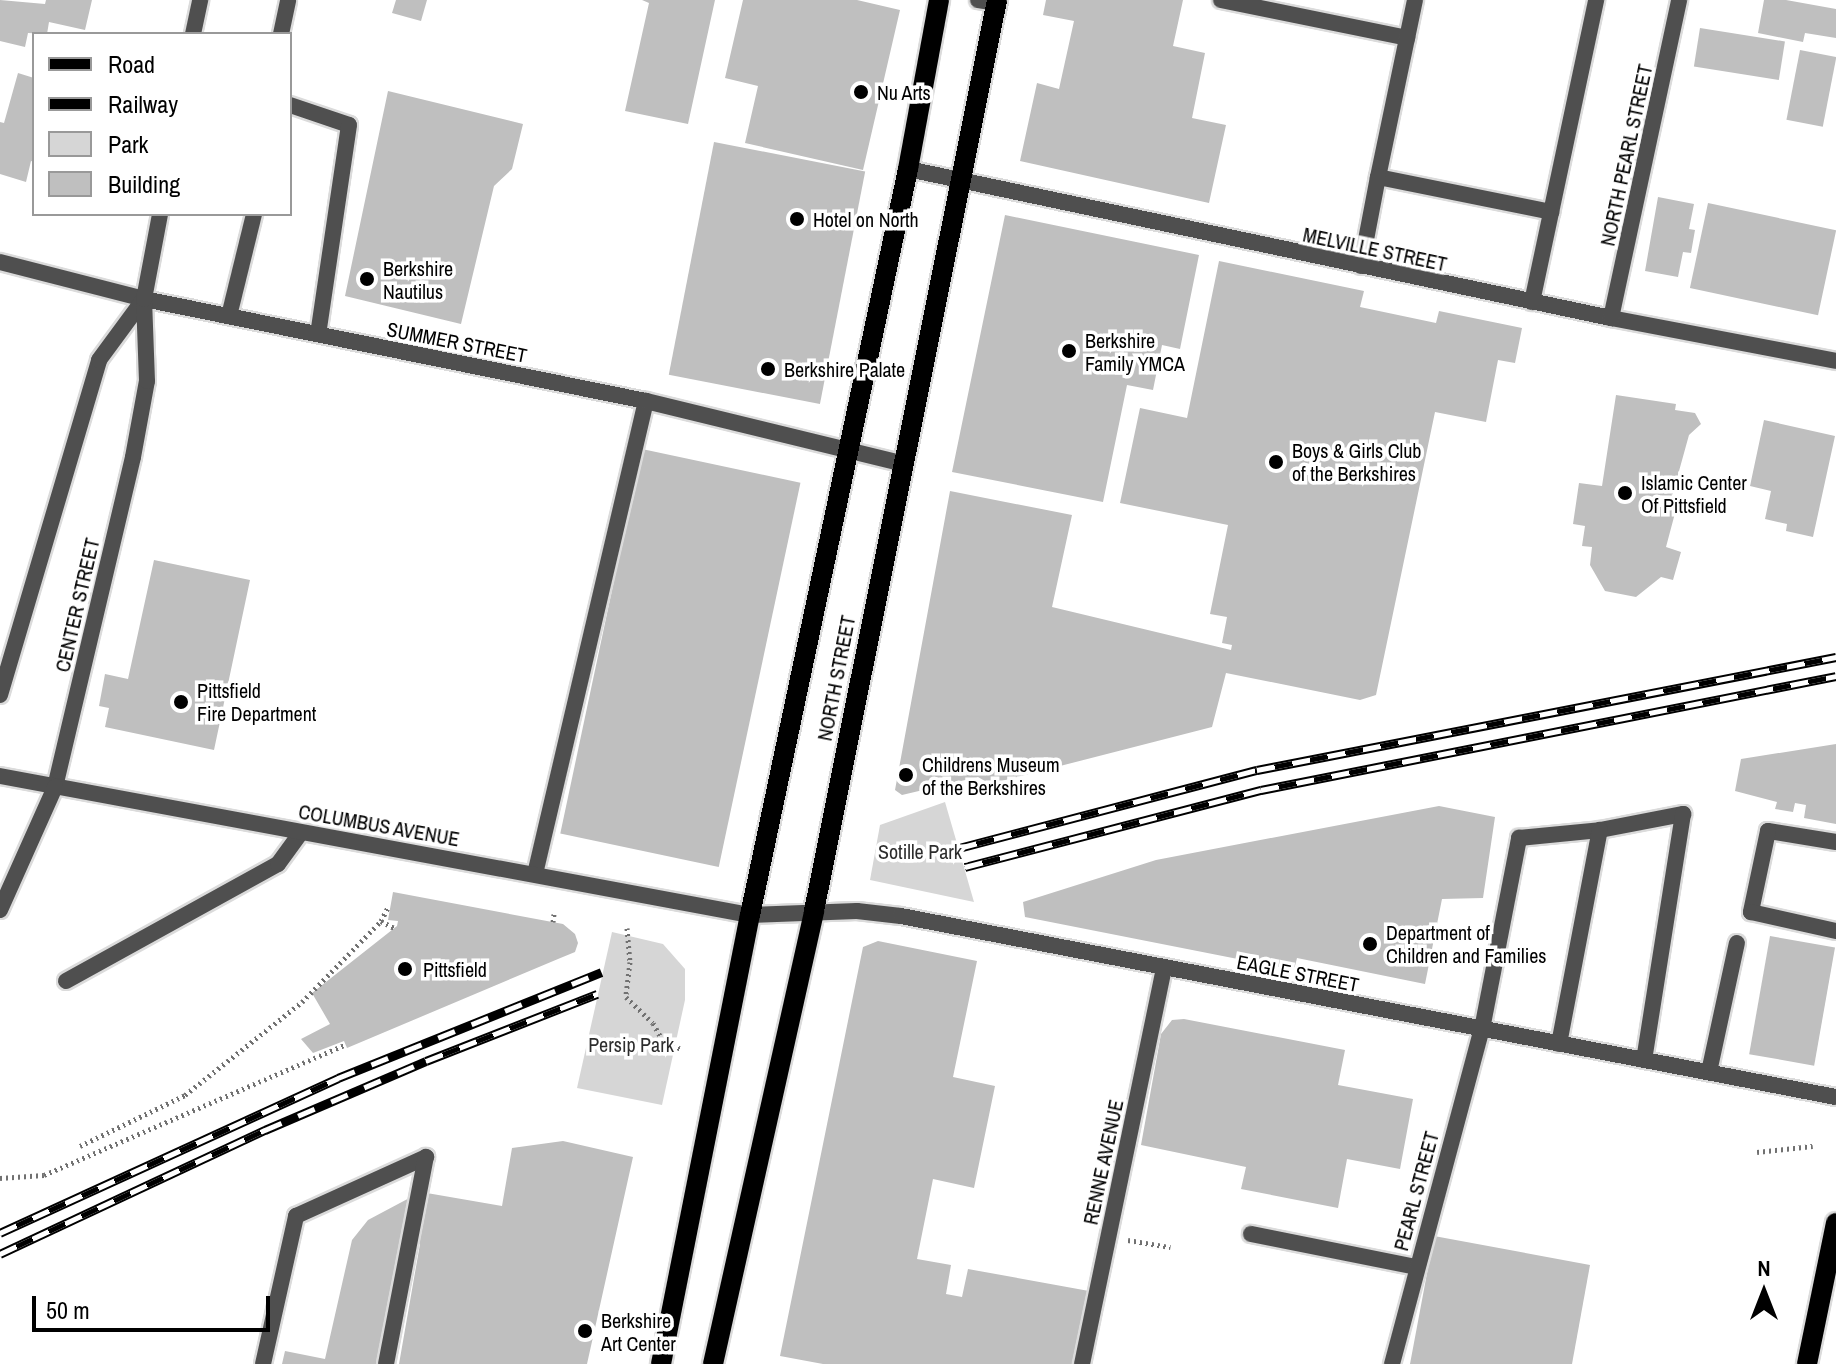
<!DOCTYPE html>
<html>
<head>
<meta charset="utf-8">
<style>
	body { margin:0 }
	#map { position:relative; width:1836px; height:1364px; overflow:hidden; background:#fff; font-family:"Archivo Narrow",sans-serif }
	div>[style] { position:absolute }
	[style*='--x'] { left:calc(var(--x)*1px); top:calc(var(--y)*1px); width:calc(var(--w)*1px); rotate:calc(var(--a)*1deg) }
	.green>* { inset:0; background:#d6d6d6 }
	.building>* { inset:0; background:#bfbfbf; transform-origin:0 0 }
	.path>* { height:5px; margin-top:-2.5px; transform-origin:0; background:repeating-linear-gradient(90deg,#717171 0 2px,transparent 0 6px) }
	.roads { filter:drop-shadow(2px 0 #dbdbdb) drop-shadow(-2px 0 #dbdbdb) drop-shadow(0 2px #dbdbdb) drop-shadow(0 -2px #dbdbdb) }
	.service>* { height:16px; margin:-8px; padding:0 8px; transform-origin:8px; border-radius:8px; background:#4f4f4f }
	.minor>* { height:16px; margin:-8px; padding:0 8px; transform-origin:8px; border-radius:8px; background:#4f4f4f }
	.tertiary>* { height:16px; margin:-8px; padding:0 8px; transform-origin:8px; border-radius:8px; background:#4f4f4f }
	.primary>* { height:20px; margin:-10px; padding:0 10px; transform-origin:10px; border-radius:10px; background:#000 }
	.rail>* { height:9px; margin-top:-4.5px; transform-origin:0; background:repeating-linear-gradient(90deg,#fff 0 18px,#000 0 36px); box-sizing:border-box; border-block:2px solid #000 }
	.dots>* { width:22px; height:22px; translate:-50% -50%; box-sizing:border-box; border:4px solid #fff; border-radius:50% }
	span { translate:-50% -50%; white-space:nowrap; text-align:center; line-height:1.15; -webkit-text-stroke:7px #fff; paint-order:stroke }
	.poi-label { font-size:20px; color:#000 }
	.left { translate:0 -50%; text-align:left }
	.street-label { font-size:20px; color:#000 }
	.park-label { font-size:20px; color:#2d2d2d }
	.legend { position:absolute; left:32px; top:32px; width:260px; height:184px; box-sizing:border-box; background:#fff; border:2px solid #999; margin:0; padding:10px 14px; list-style:none; font-size:24px; color:#000 }
	.legend li { display:flex; align-items:center; gap:16px; height:40px }
	.legend b { width:40px; border:2px solid #999 }
	.north { position:absolute; left:1724px; top:1252px; width:80px; height:80px; -webkit-text-stroke:6px #fff; paint-order:stroke; rotate:0deg; font-size:22px; font-weight:700; line-height:32px; text-align:center; color:#000 }
	.north::after { content:''; display:block; margin:auto; width:28px; height:36px; background:#000; clip-path:polygon(50% 0,100% 100%,50% 72%,0 100%) }
	.scale { position:absolute; left:32px; top:1296px; width:238px; height:36px; box-sizing:border-box; border:4px solid #000; border-top:0; padding-left:10px; font-size:24px; line-height:28px; white-space:nowrap; color:#000; -webkit-text-stroke:6px #fff; paint-order:stroke }
</style>
</head>
<body>
<div id="map">
	<div class="green">
		<div style="clip-path:polygon(945px 802px,974px 902px,870px 880px,880px 825px)"></div>
		<div style="clip-path:polygon(612px 932px,663px 944px,685px 969px,685px 1000px,662px 1105px,577px 1088px)"></div>
	</div>
	<div class="building">
		<div style="clip-path:polygon(0 0,45px 4px,46px 0,92px 0,85px 30px,49px 22px,47px 34px,28px 33px,25px 47px,0 41px)"></div>
		<div style="clip-path:polygon(396px 0,427px 0,421px 21px,392px 13px)"></div>
		<div style="clip-path:polygon(642px 0,715px 0,688px 124px,625px 111px,649px 3px)"></div>
		<div style="clip-path:polygon(743px 0,857px 0,900px 10px,863px 170px,745px 143px,758px 86px,725px 78px)"></div>
		<div style="clip-path:polygon(1046px 0,1183px 0,1173px 46px,1205px 53px,1192px 118px,1226px 125px,1209px 203px,1020px 161px,1037px 83px,1059px 89px,1074px 21px,1043px 15px)"></div>
		<div style="clip-path:polygon(1764px 0,1786px 0,1836px 9px,1836px 38px,1805px 33px,1803px 42px,1758px 33px)"></div>
		<div style="left:1700px;top:28px;width:86px;height:39px;rotate:9deg"></div>
		<div style="left:1800px;top:50px;width:37px;height:71px;rotate:11deg"></div>
		<div style="clip-path:polygon(18px 73px,34px 78px,34px 162px,31px 161px,26px 182px,0 174px,0 122px,4px 123px)"></div>
		<div style="clip-path:polygon(388px 91px,523px 124px,512px 169px,494px 186px,461px 324px,345px 296px)"></div>
		<div style="left:714px;top:142px;width:154px;height:237px;rotate:11deg"></div>
		<div style="clip-path:polygon(1658px 197px,1694px 204px,1689px 229px,1695px 230px,1691px 253px,1683px 252px,1678px 277px,1645px 271px)"></div>
		<div style="left:1708px;top:203px;width:131px;height:87px;rotate:12deg"></div>
		<div style="clip-path:polygon(1005px 215px,1199px 255px,1180px 349px,1162px 345px,1153px 390px,1127px 385px,1103px 502px,952px 472px)"></div>
		<div style="clip-path:polygon(1219px 261px,1364px 291px,1360px 307px,1436px 323px,1439px 311px,1522px 328px,1515px 363px,1498px 360px,1486px 422px,1435px 412px,1376px 695px,1360px 700px,1226px 673px,1212px 727px,990px 784px,978px 777px,902px 795px,895px 790px,950px 491px,1072px 515px,1052px 607px,1231px 650px,1232px 645px,1222px 643px,1227px 617px,1210px 614px,1228px 525px,1120px 503px,1140px 408px,1187px 418px)"></div>
		<div style="clip-path:polygon(1616px 395px,1676px 404px,1675px 410px,1695px 413px,1701px 424px,1689px 435px,1671px 500px,1678px 502px,1666px 547px,1681px 552px,1673px 580px,1661px 577px,1636px 597px,1605px 591px,1590px 565px,1592px 547px,1582px 546px,1585px 526px,1573px 524px,1579px 483px,1602px 486px)"></div>
		<div style="clip-path:polygon(1764px 420px,1835px 436px,1813px 537px,1786px 531px,1787px 524px,1765px 519px,1771px 491px,1750px 486px)"></div>
		<div style="left:642px;top:449px;width:162px;height:393px;rotate:12deg"></div>
		<div style="clip-path:polygon(154px 560px,250px 580px,214px 750px,105px 727px,109px 708px,99px 706px,105px 674px,128px 679px)"></div>
		<div style="clip-path:polygon(1836px 744px,1836px 824px,1804px 818px,1806px 805px,1795px 803px,1793px 812px,1775px 809px,1777px 802px,1735px 791px,1741px 759px)"></div>
		<div style="clip-path:polygon(1439px 806px,1495px 817px,1483px 898px,1442px 899px,1425px 984px,1297px 958px,1294px 970px,1025px 917px,1023px 902px,1156px 860px)"></div>
		<div style="clip-path:polygon(393px 892px,563px 924px,575px 934px,578px 943px,575px 952px,558px 959px,347px 1048px,344px 1041px,313px 1053px,301px 1039px,330px 1024px,312px 993px,397px 926px,398px 921px,388px 920px)"></div>
		<div style="left:1770px;top:936px;width:66px;height:120px;rotate:10deg"></div>
		<div style="clip-path:polygon(878px 941px,977px 961px,953px 1077px,995px 1086px,974px 1188px,933px 1179px,917px 1259px,951px 1265px,946px 1294px,962px 1297px,968px 1269px,1089px 1291px,1075px 1364px,823px 1364px,780px 1356px,863px 947px)"></div>
		<div style="clip-path:polygon(1184px 1019px,1345px 1050px,1338px 1085px,1413px 1099px,1400px 1169px,1347px 1159px,1338px 1208px,1241px 1189px,1246px 1167px,1141px 1145px,1161px 1034px,1172px 1020px)"></div>
		<div style="clip-path:polygon(563px 1141px,633px 1157px,587px 1364px,399px 1364px,420px 1244px,413px 1242px,421px 1192px,502px 1206px,512px 1148px)"></div>
		<div style="clip-path:polygon(415px 1195px,380px 1364px,282px 1364px,285px 1351px,325px 1359px,352px 1240px,368px 1220px)"></div>
		<div style="clip-path:polygon(1434px 1236px,1590px 1265px,1572px 1364px,1410px 1364px)"></div>
	</div>
	<div class="path">
		<div style="--x:381;--y:921;--w:15;--a:28"></div>
		<div style="--x:553;--y:922;--w:8;--a:-83"></div>
		<div style="--x:627;--y:928;--w:34;--a:85"></div>
		<div style="--x:630;--y:962;--w:35;--a:97"></div>
		<div style="--x:626;--y:997;--w:37;--a:44"></div>
		<div style="--x:653;--y:1023;--w:18;--a:61"></div>
		<div style="--x:662;--y:1039;--w:21;--a:28"></div>
		<div style="--x:80;--y:1146;--w:117;--a:-25.9"></div>
		<div style="--x:185;--y:1095;--w:149;--a:-38.5"></div>
		<div style="--x:302;--y:1002;--w:113;--a:-45.7"></div>
		<div style="--x:381;--y:921;--w:16;--a:-63"></div>
		<div style="--x:1757;--y:1152;--w:56;--a:-6.1"></div>
		<div style="--x:0;--y:1178;--w:44;--a:-3.9"></div>
		<div style="--x:44;--y:1175;--w:328;--a:-23.4"></div>
		<div style="--x:1128;--y:1240;--w:43;--a:9.5"></div>
	</div>
	<div class="roads">
		<div class="service">
			<div style="--x:1221;--y:0;--w:190;--a:11.5"></div>
			<div style="--x:1415;--y:0;--w:181;--a:101.8"></div>
			<div style="--x:1378;--y:177;--w:177;--a:11.4"></div>
			<div style="--x:281;--y:34;--w:35;--a:-78"></div>
			<div style="--x:290;--y:105;--w:62;--a:18.7"></div>
			<div style="--x:349;--y:125;--w:211;--a:98.4"></div>
			<div style="--x:1361;--y:266;--w:91;--a:-79.2"></div>
			<div style="--x:1532;--y:302;--w:309;--a:-78"></div>
			<div style="--x:229;--y:316;--w:105;--a:-76.2"></div>
			<div style="--x:1836;--y:842;--w:69;--a:-170.8"></div>
			<div style="--x:1768;--y:831;--w:83;--a:101.9"></div>
			<div style="--x:1751;--y:912;--w:87;--a:12.6"></div>
			<div style="--x:535;--y:874;--w:486;--a:-76.8"></div>
			<div style="--x:66;--y:981;--w:242;--a:-28.9"></div>
			<div style="--x:278;--y:864;--w:39;--a:-54"></div>
			<div style="--x:1482;--y:1029;--w:195;--a:-79"></div>
			<div style="--x:1519;--y:838;--w:81;--a:-5.6"></div>
			<div style="--x:1600;--y:830;--w:85;--a:-10.9"></div>
			<div style="--x:1683;--y:814;--w:249;--a:99"></div>
			<div style="--x:1559;--y:1044;--w:218;--a:-79.2"></div>
			<div style="--x:1709;--y:1072;--w:132;--a:-77.8"></div>
			<div style="--x:296;--y:1216;--w:143;--a:-24.4"></div>
			<div style="--x:1251;--y:1234;--w:168;--a:11.3"></div>
			<div style="--x:386;--y:1364;--w:211;--a:-79.1"></div>
		</div>
		<div class="minor">
			<div style="--x:978;--y:0;--w:18;--a:9"></div>
			<div style="--x:193;--y:34;--w:35;--a:-78"></div>
			<div style="--x:908;--y:169;--w:719;--a:11.97"></div>
			<div style="--x:1611;--y:318;--w:229;--a:10.8"></div>
			<div style="--x:0;--y:262;--w:149;--a:14.4"></div>
			<div style="--x:144;--y:299;--w:512;--a:11.49"></div>
			<div style="--x:646;--y:401;--w:266;--a:13.7"></div>
			<div style="--x:1611;--y:318;--w:325;--a:-77.9"></div>
			<div style="--x:0;--y:695;--w:349;--a:-73.5"></div>
			<div style="--x:99;--y:360;--w:76;--a:-53.6"></div>
			<div style="--x:55;--y:787;--w:339;--a:-76.7"></div>
			<div style="--x:133;--y:457;--w:77;--a:-79.6"></div>
			<div style="--x:147;--y:381;--w:82;--a:-92.1"></div>
			<div style="--x:144;--y:299;--w:86;--a:-79.3"></div>
			<div style="--x:263;--y:1364;--w:152;--a:-77.4"></div>
			<div style="--x:1082;--y:1364;--w:404;--a:-78.3"></div>
			<div style="--x:1392;--y:1364;--w:347;--a:-75"></div>
		</div>
		<div class="tertiary">
			<div style="--x:0;--y:776;--w:763;--a:10.5"></div>
			<div style="--x:750;--y:915;--w:107;--a:-2.1"></div>
			<div style="--x:857;--y:911;--w:44;--a:6.5"></div>
			<div style="--x:901;--y:916;--w:952;--a:10.96"></div>
			<div style="--x:0;--y:910;--w:135;--a:-65.9"></div>
		</div>
		<div class="primary">
			<div style="--x:661;--y:1364;--w:458;--a:-78.8"></div>
			<div style="--x:750;--y:915;--w:763;--a:-78.04"></div>
			<div style="--x:908;--y:169;--w:172;--a:-79.6"></div>
			<div style="--x:713;--y:1364;--w:464;--a:-77.4"></div>
			<div style="--x:814;--y:911;--w:929;--a:-78.64"></div>
			<div style="--x:1807;--y:1364;--w:144;--a:-78.4"></div>
		</div>
	</div>
	<div class="rail">
		<div style="--x:959;--y:848;--w:308;--a:-14.7"></div>
		<div style="--x:1257;--y:770;--w:590;--a:-11.04"></div>
		<div style="--x:965;--y:867;--w:306;--a:-14.6"></div>
		<div style="--x:1261;--y:790;--w:586;--a:-11.21"></div>
		<div style="--x:0;--y:1233;--w:372;--a:-24.6"></div>
		<div style="--x:338;--y:1078;--w:284;--a:-21.9"></div>
		<div style="--x:0;--y:1254;--w:293;--a:-25.1"></div>
		<div style="--x:265;--y:1130;--w:175;--a:-23.2"></div>
		<div style="--x:426;--y:1061;--w:184;--a:-21.4"></div>
	</div>
	<div class="dots">
		<div style="left:861px;top:92px;background:#000"></div>
		<div style="left:797px;top:219px;background:#000"></div>
		<div style="left:367px;top:279px;background:#000"></div>
		<div style="left:1069px;top:351px;background:#000"></div>
		<div style="left:768px;top:369px;background:#000"></div>
		<div style="left:1276px;top:462px;background:#000"></div>
		<div style="left:1625px;top:493px;background:#000"></div>
		<div style="left:181px;top:702px;background:#000"></div>
		<div style="left:906px;top:775px;background:#000"></div>
		<div style="left:1370px;top:944px;background:#000"></div>
		<div style="left:405px;top:969px;background:#000"></div>
		<div style="left:585px;top:1331px;background:#000"></div>
	</div>
	<div class="poi-label">
		<span class="left" style="left:877px;top:92px">Nu Arts</span>
		<span class="left" style="left:813px;top:219px">Hotel on North</span>
		<span class="left" style="left:383px;top:280px">Berkshire<br>Nautilus</span>
		<span class="left" style="left:1085px;top:352px">Berkshire<br>Family YMCA</span>
		<span class="left" style="left:784px;top:369px">Berkshire Palate</span>
		<span class="left" style="left:1292px;top:462px">Boys &amp; Girls Club<br>of the Berkshires</span>
		<span class="left" style="left:1641px;top:494px">Islamic Center<br>Of Pittsfield</span>
		<span class="left" style="left:197px;top:702px">Pittsfield<br>Fire Department</span>
		<span class="left" style="left:922px;top:776px">Childrens Museum<br>of the Berkshires</span>
		<span class="left" style="left:1386px;top:944px">Department of<br>Children and Families</span>
		<span class="left" style="left:423px;top:969px">Pittsfield</span>
		<span class="left" style="left:601px;top:1332px">Berkshire<br>Art Center</span>
	</div>
	<div class="street-label">
		<span style="left:1626px;top:155px;rotate:-78deg">NORTH PEARL STREET</span>
		<span style="left:1375px;top:249px;rotate:12deg">MELVILLE STREET</span>
		<span style="left:457px;top:342px;rotate:11deg">SUMMER STREET</span>
		<span style="left:77px;top:605px;rotate:-77deg">CENTER STREET</span>
		<span style="left:836px;top:678px;rotate:-79deg">NORTH STREET</span>
		<span style="left:379px;top:825px;rotate:10deg">COLUMBUS AVENUE</span>
		<span style="left:1298px;top:973px;rotate:11deg">EAGLE STREET</span>
		<span style="left:1103px;top:1162px;rotate:-78deg">RENNE AVENUE</span>
		<span style="left:1416px;top:1191px;rotate:-75deg">PEARL STREET</span>
	</div>
	<div class="park-label">
		<span style="left:920px;top:851px">Sotille Park</span>
		<span style="left:631px;top:1044px">Persip Park</span>
	</div>
	<ul class="legend">
	<li><b style="height:10px;background:#000"></b>Road</li>
	<li><b style="height:10px;background:#000"></b>Railway</li>
	<li><b style="height:22px;background:#d6d6d6"></b>Park</li>
	<li><b style="height:22px;background:#bfbfbf"></b>Building</li>
	</ul>
	<div class="north">N</div>
	<div class="scale">50 m</div>
</div>
</body>
</html>
